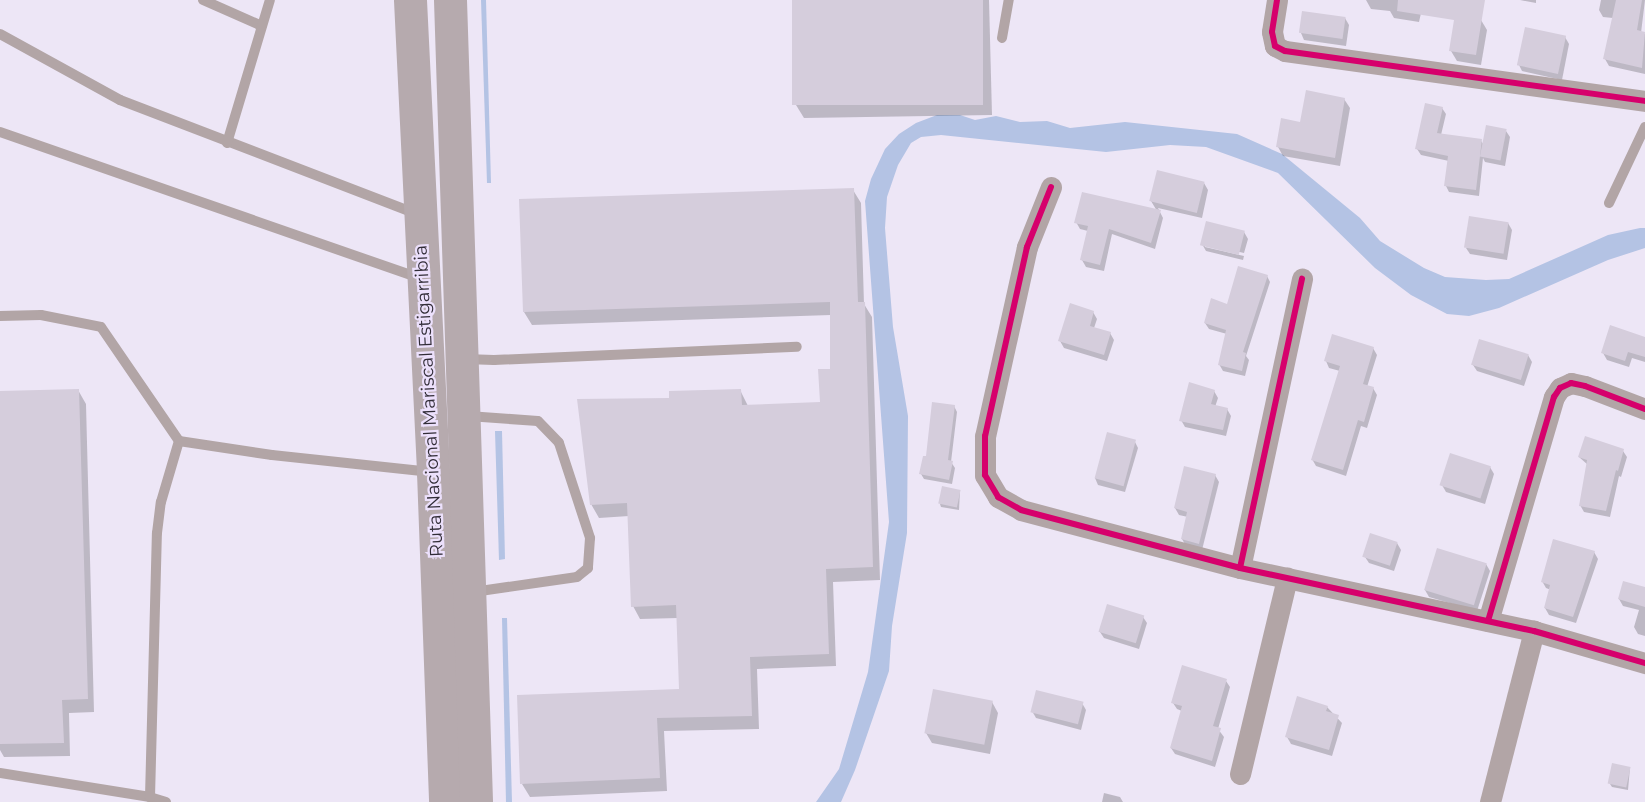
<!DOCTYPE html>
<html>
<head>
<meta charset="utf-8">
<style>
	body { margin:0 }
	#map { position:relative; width:1645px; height:802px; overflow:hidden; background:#ede6f6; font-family:Montserrat,sans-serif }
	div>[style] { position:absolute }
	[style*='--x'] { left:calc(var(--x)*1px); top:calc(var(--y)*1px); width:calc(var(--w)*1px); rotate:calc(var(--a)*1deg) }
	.water>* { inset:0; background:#b4c3e4 }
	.shadow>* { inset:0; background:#0003 }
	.building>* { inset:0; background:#d5cddc; transform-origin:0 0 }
	.service>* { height:10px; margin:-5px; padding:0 5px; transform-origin:5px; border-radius:5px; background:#b2a5a6 }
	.minor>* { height:21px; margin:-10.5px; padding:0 10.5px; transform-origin:10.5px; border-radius:10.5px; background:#b2a5a6 }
	.trunk>* { height:33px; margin:-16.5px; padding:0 16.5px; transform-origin:16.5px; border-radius:16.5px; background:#b6aaae }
	.cycleway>* { height:6px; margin:-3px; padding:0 3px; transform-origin:3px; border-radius:3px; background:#d6006c }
	span { translate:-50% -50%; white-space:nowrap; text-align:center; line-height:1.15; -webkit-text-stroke:4.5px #ece0fc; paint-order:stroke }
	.street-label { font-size:18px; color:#312c37 }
</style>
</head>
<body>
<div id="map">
	<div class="water">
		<div style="clip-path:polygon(481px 0,486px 0,491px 183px,487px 183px)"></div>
		<div style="clip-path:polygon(937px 115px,960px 115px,975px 120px,996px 116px,1020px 122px,1047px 121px,1070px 128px,1125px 122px,1237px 134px,1282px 154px,1360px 218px,1380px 241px,1424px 268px,1445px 277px,1486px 280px,1509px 279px,1608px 235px,1640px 228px,1645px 228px,1645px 248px,1608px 260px,1499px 308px,1469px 316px,1447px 314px,1411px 295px,1375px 268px,1278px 173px,1206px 147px,1170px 145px,1106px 152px,941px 135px,921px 137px,911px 143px,898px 165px,887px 197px,885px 228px,893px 327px,908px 416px,907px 533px,892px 626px,889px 671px,855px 770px,841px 802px,816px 802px,839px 769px,868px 672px,889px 522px,865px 201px,871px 179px,885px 149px,899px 134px,916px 123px)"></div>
		<div style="clip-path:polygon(495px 431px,502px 431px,505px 559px,499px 560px)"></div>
		<div style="clip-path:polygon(502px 618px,507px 618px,512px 802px,506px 802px)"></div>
	</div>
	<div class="shadow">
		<div style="clip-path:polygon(793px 0,989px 0,992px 115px,804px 118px,796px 105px)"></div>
		<div style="clip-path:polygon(1366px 0,1424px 0,1419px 22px,1394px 18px,1390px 11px,1371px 9px)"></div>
		<div style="clip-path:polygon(1520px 0,1536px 0,1536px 3px)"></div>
		<div style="clip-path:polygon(1601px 0,1645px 0,1641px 33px,1645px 34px,1645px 74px,1609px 66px,1605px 59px,1613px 18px,1603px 17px,1599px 10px)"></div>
		<div style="clip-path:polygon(1345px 18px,1349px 25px,1346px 46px,1304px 40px,1301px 33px)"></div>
		<div style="clip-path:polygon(1481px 20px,1487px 30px,1481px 65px,1457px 61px,1451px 51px)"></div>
		<div style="clip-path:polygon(1565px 37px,1569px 44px,1562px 80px,1522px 71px,1519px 65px)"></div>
		<div style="clip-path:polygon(1344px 99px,1350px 108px,1340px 166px,1283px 156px,1278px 147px,1301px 124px)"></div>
		<div style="clip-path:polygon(1442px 108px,1446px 114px,1441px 135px,1481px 141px,1484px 145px,1506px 131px,1510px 137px,1505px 166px,1485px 162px,1483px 158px,1479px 196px,1449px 192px,1446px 186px,1449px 161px,1421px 155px,1417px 149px)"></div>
		<div style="clip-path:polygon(1204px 183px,1208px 190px,1202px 218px,1158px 208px,1163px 218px,1155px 249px,1112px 234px,1104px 271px,1086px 267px,1082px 260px,1088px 231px,1080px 229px,1076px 222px,1157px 211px,1151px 201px)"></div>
		<div style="clip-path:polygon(853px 190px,861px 203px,864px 304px,872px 317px,880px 580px,833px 582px,836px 666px,757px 669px,759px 729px,664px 731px,667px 791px,530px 797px,522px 784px,680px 690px,678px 618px,640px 619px,633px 606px,629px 516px,599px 518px,591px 504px,671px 399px,740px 390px,748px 406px,822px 404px,832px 370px,831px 315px,532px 325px,524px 312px)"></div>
		<div style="clip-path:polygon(1508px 223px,1512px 230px,1507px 260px,1470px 254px,1466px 248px)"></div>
		<div style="clip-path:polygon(1244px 232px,1248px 239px,1244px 253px,1205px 244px,1205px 247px,1244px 256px,1243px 260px,1206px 251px,1202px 244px)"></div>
		<div style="clip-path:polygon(1267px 276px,1270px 282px,1246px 356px,1249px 360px,1245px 376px,1223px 371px,1219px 364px,1227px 334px,1209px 329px,1205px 323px)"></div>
		<div style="clip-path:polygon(1093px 312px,1097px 319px,1094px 328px,1110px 333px,1114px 340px,1107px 361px,1064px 348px,1060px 341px)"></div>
		<div style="clip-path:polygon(1645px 339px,1645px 362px,1632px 358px,1629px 367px,1607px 360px,1603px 353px)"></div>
		<div style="clip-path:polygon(1373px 348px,1377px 355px,1367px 387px,1373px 388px,1377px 395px,1367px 428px,1361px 426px,1346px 476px,1316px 466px,1312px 459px,1340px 371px,1329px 368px,1326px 361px)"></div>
		<div style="clip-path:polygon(1528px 355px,1532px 362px,1524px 386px,1477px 371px,1473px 365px)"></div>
		<div style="clip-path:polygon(78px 390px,86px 404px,94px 712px,69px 713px,70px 756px,4px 757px,0 750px,0 392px)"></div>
		<div style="clip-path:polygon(1214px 391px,1218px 398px,1215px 407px,1227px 409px,1231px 416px,1226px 436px,1185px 427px,1181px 420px)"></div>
		<div style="clip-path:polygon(954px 406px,957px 412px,951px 462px,955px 468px,952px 484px,924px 479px,921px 474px,927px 458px)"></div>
		<div style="clip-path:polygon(1135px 442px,1138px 448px,1125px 492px,1098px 485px,1095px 478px)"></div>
		<div style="clip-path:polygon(1623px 451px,1627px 457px,1621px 477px,1619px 476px,1610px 517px,1584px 512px,1580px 505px,1588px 465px,1579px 457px)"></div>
		<div style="clip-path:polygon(1490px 467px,1494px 474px,1485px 504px,1446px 492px,1442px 485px)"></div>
		<div style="clip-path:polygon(1215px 475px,1219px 482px,1202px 550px,1186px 546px,1182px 539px,1188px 517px,1179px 515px,1175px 508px)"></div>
		<div style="clip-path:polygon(960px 491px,959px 510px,941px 507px,940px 504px)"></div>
		<div style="clip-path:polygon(1397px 543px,1401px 550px,1394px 571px,1369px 563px,1365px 557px)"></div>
		<div style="clip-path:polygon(1594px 552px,1598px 559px,1576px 623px,1549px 615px,1545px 608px,1551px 590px,1546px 588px,1542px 581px)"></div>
		<div style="clip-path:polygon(1486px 564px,1490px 571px,1477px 611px,1429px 597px,1425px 590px)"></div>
		<div style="clip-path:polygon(1645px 589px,1645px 636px,1638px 634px,1634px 627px,1639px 610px,1623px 606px,1619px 599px)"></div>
		<div style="clip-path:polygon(1143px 617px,1147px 623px,1139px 649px,1104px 638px,1100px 632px)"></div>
		<div style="clip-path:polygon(1226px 681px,1230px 687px,1218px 729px,1224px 737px,1215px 767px,1175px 754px,1171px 748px,1182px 711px,1177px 709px,1173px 703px)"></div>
		<div style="clip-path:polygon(992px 702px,998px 713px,990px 754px,932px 743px,926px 733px)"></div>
		<div style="clip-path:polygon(1082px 703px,1086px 710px,1081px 730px,1036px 718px,1032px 711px)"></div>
		<div style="clip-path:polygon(1327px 707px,1342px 723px,1332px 756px,1291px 744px,1287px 737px)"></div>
		<div style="clip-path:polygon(1630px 768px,1628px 790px,1612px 787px,1610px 784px)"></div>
		<div style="clip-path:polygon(1104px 793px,1120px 797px,1123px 802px,1102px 802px)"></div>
	</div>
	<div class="building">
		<div style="left:792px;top:0;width:191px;height:105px"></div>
		<div style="clip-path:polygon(1398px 0,1485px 0,1476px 55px,1449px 51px,1454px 20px,1397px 11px)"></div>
		<div style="clip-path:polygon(1616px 0,1642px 0,1637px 30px,1645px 32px,1642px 68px,1603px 59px)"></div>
		<div style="left:1302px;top:11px;width:44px;height:22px;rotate:8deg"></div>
		<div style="left:1525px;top:27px;width:42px;height:39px;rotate:12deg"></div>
		<div style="clip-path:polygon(1306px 90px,1345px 98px,1335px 158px,1276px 147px,1281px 118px,1300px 122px)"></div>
		<div style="clip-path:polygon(1425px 103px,1443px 107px,1437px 133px,1482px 139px,1476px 190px,1444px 186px,1448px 156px,1415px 149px)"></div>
		<div style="left:1486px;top:125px;width:21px;height:32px;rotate:11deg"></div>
		<div style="left:1157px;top:170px;width:49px;height:32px;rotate:14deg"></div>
		<div style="clip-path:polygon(854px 188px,858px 302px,865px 302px,873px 567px,826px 569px,829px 654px,750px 657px,752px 716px,657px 718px,660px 778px,520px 784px,517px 695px,679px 689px,676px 605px,631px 607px,627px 503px,590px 505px,577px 399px,669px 398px,669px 391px,741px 389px,742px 405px,820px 402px,818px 369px,830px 369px,830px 302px,523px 312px,519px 199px)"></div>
		<div style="clip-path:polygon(1082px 192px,1161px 210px,1151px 243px,1109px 229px,1100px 265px,1080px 260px,1088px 226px,1074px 223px)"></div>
		<div style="left:1469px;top:216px;width:40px;height:32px;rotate:9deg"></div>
		<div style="left:1206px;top:221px;width:40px;height:25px;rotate:14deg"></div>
		<div style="clip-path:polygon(1238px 266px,1268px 275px,1243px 352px,1246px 353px,1242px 371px,1218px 365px,1226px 330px,1204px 323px,1211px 298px,1227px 304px)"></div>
		<div style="clip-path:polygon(1070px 303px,1094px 311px,1090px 326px,1111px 332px,1104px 355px,1058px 341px)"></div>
		<div style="clip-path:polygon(1610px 325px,1645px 337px,1645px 357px,1628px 352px,1625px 361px,1601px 353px)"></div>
		<div style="clip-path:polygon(1332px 334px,1374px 347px,1363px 384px,1374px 387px,1364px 422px,1358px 420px,1343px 470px,1311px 460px,1340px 366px,1324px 361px)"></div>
		<div style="left:1479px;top:339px;width:52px;height:27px;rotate:17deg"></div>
		<div style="clip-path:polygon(1189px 382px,1215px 390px,1211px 404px,1228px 408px,1223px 430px,1179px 421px)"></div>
		<div style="clip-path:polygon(79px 389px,88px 699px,62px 700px,64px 743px,0 744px,0 391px)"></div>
		<div style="clip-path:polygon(932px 402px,955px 405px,948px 460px,953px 461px,949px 480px,919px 474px,923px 456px,926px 456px)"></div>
		<div style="left:1107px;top:432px;width:30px;height:48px;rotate:15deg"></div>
		<div style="clip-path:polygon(1585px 436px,1624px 449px,1618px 471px,1616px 470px,1606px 511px,1579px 506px,1587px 460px,1578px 457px)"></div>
		<div style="left:1450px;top:453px;width:43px;height:34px;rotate:18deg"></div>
		<div style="clip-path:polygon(1184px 466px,1216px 474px,1199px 544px,1181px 539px,1187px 512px,1174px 508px)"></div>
		<div style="left:942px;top:486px;width:19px;height:18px;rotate:12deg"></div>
		<div style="left:1370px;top:533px;width:29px;height:25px;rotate:18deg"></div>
		<div style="clip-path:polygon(1553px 539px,1595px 551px,1573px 617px,1544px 608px,1550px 585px,1541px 582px)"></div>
		<div style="left:1437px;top:548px;width:52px;height:44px;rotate:17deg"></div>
		<div style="clip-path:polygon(1623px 581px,1645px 587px,1645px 607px,1618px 599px)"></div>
		<div style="left:1107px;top:604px;width:39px;height:29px;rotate:17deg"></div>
		<div style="clip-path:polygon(1182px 665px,1227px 679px,1213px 726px,1221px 728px,1212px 761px,1170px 748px,1182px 706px,1171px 703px)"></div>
		<div style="left:933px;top:689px;width:61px;height:45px;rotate:11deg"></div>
		<div style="left:1036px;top:690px;width:49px;height:23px;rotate:14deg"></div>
		<div style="clip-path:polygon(1297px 696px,1328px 706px,1326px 711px,1339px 715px,1329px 750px,1285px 737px)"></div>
		<div style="left:1612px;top:763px;width:19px;height:21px;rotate:12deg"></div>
	</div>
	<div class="service">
		<div style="--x:203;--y:0;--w:64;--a:23.8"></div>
		<div style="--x:0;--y:34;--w:137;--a:28.8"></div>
		<div style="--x:120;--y:100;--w:318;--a:21"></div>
		<div style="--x:1002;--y:38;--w:39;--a:-80"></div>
		<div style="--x:0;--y:132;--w:445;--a:19.2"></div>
		<div style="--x:227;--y:143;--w:149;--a:-73.3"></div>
		<div style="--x:1609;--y:203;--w:84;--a:-64.7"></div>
		<div style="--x:0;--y:316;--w:41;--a:-1.4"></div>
		<div style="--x:41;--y:315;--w:61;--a:11.3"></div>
		<div style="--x:101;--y:327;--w:138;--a:55.6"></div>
		<div style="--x:465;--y:359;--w:29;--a:2"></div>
		<div style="--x:494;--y:360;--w:303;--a:-2.5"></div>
		<div style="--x:468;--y:416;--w:70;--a:4.1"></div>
		<div style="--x:538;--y:421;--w:30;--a:46"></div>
		<div style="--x:559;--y:443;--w:100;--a:71.9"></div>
		<div style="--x:590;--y:538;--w:30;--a:94"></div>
		<div style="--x:588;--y:568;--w:14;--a:141"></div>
		<div style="--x:577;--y:577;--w:105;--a:171.8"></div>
		<div style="--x:0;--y:773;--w:152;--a:9.1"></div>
		<div style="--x:166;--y:802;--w:17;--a:-163"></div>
		<div style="--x:150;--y:797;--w:264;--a:-88.5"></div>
		<div style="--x:157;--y:533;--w:31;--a:-83"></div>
		<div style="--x:161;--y:502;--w:64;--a:-73.6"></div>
		<div style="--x:179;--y:441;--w:94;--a:8.6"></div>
		<div style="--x:272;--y:455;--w:160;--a:6.1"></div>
	</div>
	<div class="minor">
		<div style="--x:1277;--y:0;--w:32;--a:99"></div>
		<div style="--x:1272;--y:32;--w:14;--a:78"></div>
		<div style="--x:1275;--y:46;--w:11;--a:27"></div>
		<div style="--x:1285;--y:51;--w:363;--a:7.9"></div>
		<div style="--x:1051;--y:187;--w:65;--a:111.8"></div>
		<div style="--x:1027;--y:247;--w:194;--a:102.5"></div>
		<div style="--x:985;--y:436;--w:39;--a:90"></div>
		<div style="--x:985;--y:475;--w:26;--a:59"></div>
		<div style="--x:998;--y:497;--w:26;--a:29"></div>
		<div style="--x:1021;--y:510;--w:227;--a:14.8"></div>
		<div style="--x:1240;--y:568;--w:301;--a:12.1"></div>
		<div style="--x:1534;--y:631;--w:116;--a:16.1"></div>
		<div style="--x:1240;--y:568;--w:296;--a:-77.9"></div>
		<div style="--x:1488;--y:621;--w:234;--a:-73.6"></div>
		<div style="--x:1554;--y:397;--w:11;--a:-56"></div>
		<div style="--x:1560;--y:388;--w:12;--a:-24"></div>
		<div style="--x:1571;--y:383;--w:14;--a:12"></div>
		<div style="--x:1585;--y:386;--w:64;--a:21"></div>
		<div style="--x:1240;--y:774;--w:202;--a:-76.5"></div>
		<div style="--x:1490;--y:802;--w:177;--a:-75.6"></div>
	</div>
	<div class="trunk">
		<div style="--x:410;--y:0;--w:473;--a:87.2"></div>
		<div style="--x:433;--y:472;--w:330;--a:87.9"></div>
		<div style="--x:450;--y:0;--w:802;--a:88.14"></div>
	</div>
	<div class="cycleway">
		<div style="--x:1277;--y:0;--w:32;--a:99"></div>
		<div style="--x:1272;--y:32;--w:14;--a:78"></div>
		<div style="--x:1275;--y:46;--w:11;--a:27"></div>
		<div style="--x:1285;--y:51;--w:363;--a:7.9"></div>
		<div style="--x:1051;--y:187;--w:65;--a:111.8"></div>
		<div style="--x:1027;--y:247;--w:194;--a:102.5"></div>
		<div style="--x:985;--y:436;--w:39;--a:90"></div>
		<div style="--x:985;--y:475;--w:26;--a:59"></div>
		<div style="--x:998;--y:497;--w:26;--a:29"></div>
		<div style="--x:1021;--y:510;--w:227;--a:14.8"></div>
		<div style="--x:1240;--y:568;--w:301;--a:12.1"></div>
		<div style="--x:1534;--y:631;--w:116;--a:16.1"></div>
		<div style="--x:1240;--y:568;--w:296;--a:-77.9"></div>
		<div style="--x:1488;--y:621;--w:234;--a:-73.6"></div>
		<div style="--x:1554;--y:397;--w:11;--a:-56"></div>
		<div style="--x:1560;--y:388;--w:12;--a:-24"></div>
		<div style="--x:1571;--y:383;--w:14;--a:12"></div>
		<div style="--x:1585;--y:386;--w:64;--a:21"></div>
	</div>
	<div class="street-label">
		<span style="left:429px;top:401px;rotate:-93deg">Ruta Nacional Mariscal Estigarribia</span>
	</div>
</div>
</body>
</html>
